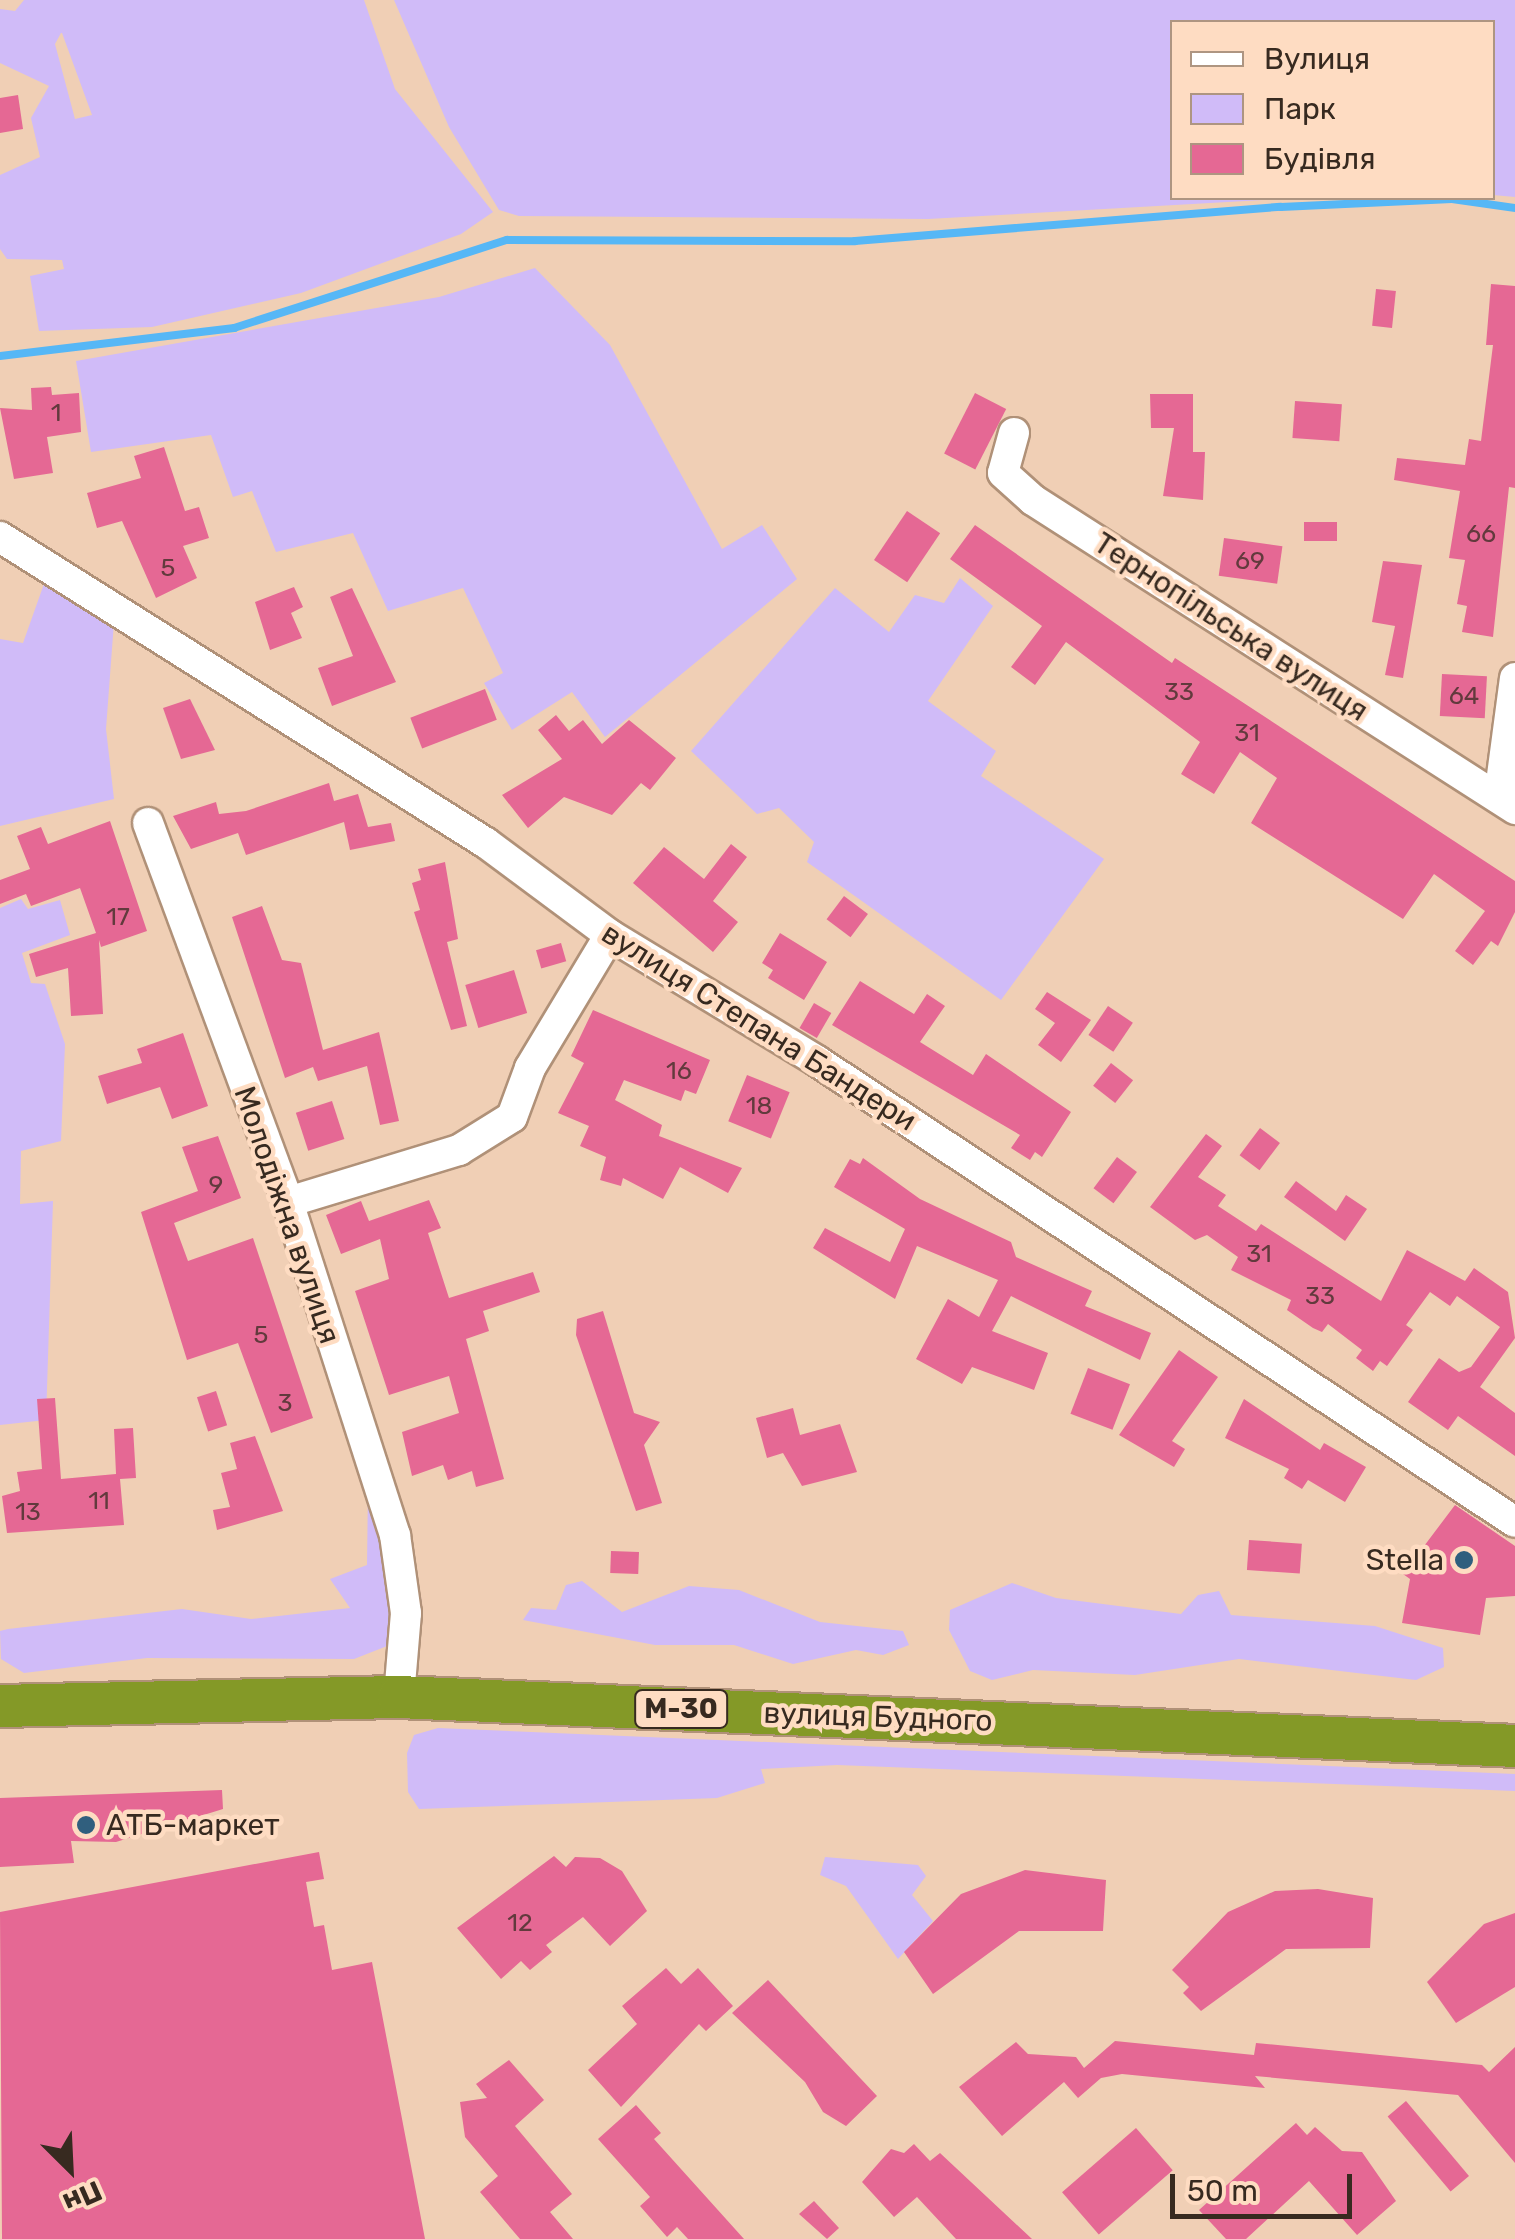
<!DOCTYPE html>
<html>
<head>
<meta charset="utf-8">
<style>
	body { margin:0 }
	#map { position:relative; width:1515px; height:2239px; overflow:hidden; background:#f0cfb5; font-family:Rubik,sans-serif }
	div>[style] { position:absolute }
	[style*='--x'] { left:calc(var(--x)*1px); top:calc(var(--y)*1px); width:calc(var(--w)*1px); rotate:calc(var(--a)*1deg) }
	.green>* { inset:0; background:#d0bbf8 }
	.stream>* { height:8px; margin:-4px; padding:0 4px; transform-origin:4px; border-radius:4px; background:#56b7f6 }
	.building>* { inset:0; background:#e56894; transform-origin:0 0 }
	.roads { filter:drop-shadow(2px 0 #b09178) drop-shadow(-2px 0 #b09178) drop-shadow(0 2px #b09178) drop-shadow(0 -2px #b09178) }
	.minor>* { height:30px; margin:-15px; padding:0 15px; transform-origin:15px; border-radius:15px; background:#fff }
	.highway>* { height:42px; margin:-21px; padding:0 21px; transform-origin:21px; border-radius:21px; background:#849927 }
	.dots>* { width:28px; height:28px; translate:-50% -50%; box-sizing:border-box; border:5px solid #fedcc2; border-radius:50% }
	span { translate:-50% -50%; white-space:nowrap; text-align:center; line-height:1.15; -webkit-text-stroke:9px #fedcc2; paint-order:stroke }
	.number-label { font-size:25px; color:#623a3d }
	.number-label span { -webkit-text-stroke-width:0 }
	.shield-label span { padding:2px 8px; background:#fedcc2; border:2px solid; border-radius:8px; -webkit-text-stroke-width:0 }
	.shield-label { font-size:28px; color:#372a20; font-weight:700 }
	.street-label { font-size:30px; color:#372a20 }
	.poi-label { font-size:30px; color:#372a20 }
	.right { translate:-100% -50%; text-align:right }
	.left { translate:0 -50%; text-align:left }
	.legend { position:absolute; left:1170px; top:20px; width:325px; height:180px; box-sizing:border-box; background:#fedcc2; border:2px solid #ae9581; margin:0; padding:12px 18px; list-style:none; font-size:30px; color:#372a20 }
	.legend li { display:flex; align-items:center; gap:20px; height:50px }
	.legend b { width:50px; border:2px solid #ae9581 }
	.north { position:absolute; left:20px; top:2119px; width:100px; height:100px; -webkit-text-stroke:8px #fedcc2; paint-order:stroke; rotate:156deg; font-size:28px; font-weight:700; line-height:40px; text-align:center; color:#372a20 }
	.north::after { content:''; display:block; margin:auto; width:35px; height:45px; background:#372a20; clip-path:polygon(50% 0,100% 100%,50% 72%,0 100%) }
	.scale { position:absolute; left:1170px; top:2174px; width:182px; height:45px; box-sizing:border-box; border:5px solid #372a20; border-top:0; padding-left:12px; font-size:30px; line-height:35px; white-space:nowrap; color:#372a20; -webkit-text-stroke:8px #fedcc2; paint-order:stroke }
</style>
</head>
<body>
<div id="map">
	<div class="green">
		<div style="clip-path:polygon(evenodd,24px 0,364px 0,395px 89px,493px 212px,461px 234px,301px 293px,152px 327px,39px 331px,30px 276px,64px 269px,62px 260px,7px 259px,0 249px,0 175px,40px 157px,31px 118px,49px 86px,0 63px,0 9px,15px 11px,24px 0,61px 33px,62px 33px,92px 115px,75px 119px,55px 44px,61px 33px)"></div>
		<div style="clip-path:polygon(394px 0,1515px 0,1515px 197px,1493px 195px,1492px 22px,1172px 22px,1172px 198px,1299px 198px,928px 219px,519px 216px,499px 210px,449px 127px)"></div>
		<div style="clip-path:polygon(535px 268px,610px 345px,722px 549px,762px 525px,797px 579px,605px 737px,572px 692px,512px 730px,484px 683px,503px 673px,463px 588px,388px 611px,353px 533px,276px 552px,252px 491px,233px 497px,211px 435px,91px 452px,76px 361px,439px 297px)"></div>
		<div style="clip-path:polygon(960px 578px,993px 606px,928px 701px,996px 751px,981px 776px,1104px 859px,1001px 1000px,807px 862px,814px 842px,779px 808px,757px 814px,691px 751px,835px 588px,889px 632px,915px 595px,944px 603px)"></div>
		<div style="clip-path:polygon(45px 581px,114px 622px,106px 729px,114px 799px,0 826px,0 639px,23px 643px)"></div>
		<div style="clip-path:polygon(21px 899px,28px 909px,60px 900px,70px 935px,22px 953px,31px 983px,45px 984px,65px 1044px,61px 1141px,21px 1151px,20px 1204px,53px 1201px,46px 1420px,0 1425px,0 908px)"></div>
		<div style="clip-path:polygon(368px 1488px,421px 1596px,422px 1620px,405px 1639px,354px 1659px,147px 1658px,24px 1673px,1px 1659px,0 1631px,8px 1629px,182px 1609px,251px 1619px,350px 1608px,330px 1579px,367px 1565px)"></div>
		<div style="clip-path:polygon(582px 1581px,622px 1612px,689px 1586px,739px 1590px,820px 1622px,903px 1631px,909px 1645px,883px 1655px,856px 1650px,793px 1664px,734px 1645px,655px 1645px,523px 1620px,531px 1608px,556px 1610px,566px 1585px)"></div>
		<div style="clip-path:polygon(1012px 1583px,1056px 1598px,1181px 1614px,1198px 1595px,1219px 1591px,1231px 1615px,1375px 1626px,1443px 1648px,1444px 1667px,1416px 1680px,1239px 1659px,1135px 1675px,1033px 1670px,992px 1680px,970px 1671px,949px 1630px,950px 1610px)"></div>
		<div style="clip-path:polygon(438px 1728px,1515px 1774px,1515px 1791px,837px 1765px,761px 1769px,765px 1783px,717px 1798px,419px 1809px,408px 1792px,407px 1753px,414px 1735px)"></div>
		<div style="clip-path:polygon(825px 1857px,918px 1865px,926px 1876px,912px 1895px,933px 1921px,898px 1959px,846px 1886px,820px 1875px)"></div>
	</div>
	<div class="stream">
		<div style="--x:0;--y:356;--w:236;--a:-6.8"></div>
		<div style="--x:234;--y:328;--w:287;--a:-17.9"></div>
		<div style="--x:507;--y:240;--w:348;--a:0.2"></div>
		<div style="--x:855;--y:241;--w:427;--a:-4.6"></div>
		<div style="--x:1281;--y:207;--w:171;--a:-2.7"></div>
		<div style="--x:1452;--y:199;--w:64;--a:8.1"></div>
	</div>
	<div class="building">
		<div style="clip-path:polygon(18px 95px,23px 129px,0 133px,0 98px)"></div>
		<div style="clip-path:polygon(1491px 284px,1515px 286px,1515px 488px,1509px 487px,1493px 637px,1462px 632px,1467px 606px,1457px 604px,1465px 560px,1449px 558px,1460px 491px,1394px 480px,1397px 458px,1465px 465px,1469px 439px,1481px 441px,1493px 345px,1486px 345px)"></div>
		<div style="left:1376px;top:289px;width:20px;height:37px;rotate:6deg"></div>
		<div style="clip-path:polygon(51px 387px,52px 395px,79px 393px,81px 432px,47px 437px,53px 473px,14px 479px,0 408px,32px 410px,31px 388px)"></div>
		<div style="left:975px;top:393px;width:35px;height:68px;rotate:27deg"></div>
		<div style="clip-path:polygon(1150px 394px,1193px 394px,1193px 452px,1205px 452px,1203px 500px,1163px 496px,1174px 428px,1151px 428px)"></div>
		<div style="left:1295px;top:401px;width:47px;height:37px;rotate:4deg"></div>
		<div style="clip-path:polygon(164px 447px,185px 511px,199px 507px,209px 538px,183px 546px,197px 578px,156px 598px,122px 521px,97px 528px,87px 493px,141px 478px,134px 456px)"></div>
		<div style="left:907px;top:511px;width:40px;height:59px;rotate:34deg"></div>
		<div style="left:1304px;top:522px;width:33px;height:19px"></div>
		<div style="clip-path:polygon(975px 525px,1172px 663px,1175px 658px,1515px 881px,1515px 912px,1498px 946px,1491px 941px,1473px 965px,1455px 951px,1485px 911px,1434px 874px,1403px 919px,1251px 823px,1277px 778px,1240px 752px,1214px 794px,1181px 774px,1200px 742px,1066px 642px,1035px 685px,1011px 667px,1042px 626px,950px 559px)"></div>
		<div style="left:1224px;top:538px;width:59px;height:38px;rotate:8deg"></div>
		<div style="clip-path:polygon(1383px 561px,1422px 565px,1403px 678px,1385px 675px,1395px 626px,1372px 622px)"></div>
		<div style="clip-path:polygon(294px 587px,303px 607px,291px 613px,302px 638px,270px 650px,255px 602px)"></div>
		<div style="clip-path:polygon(352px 588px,396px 682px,332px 706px,318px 668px,353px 656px,330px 597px)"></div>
		<div style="left:1442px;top:674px;width:45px;height:42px;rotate:3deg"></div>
		<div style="left:485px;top:689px;width:33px;height:80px;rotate:69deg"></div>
		<div style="clip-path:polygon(190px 699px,215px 750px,181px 759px,163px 708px)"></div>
		<div style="clip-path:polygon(556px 715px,569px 731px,583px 720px,602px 744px,629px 720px,676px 758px,650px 790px,641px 783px,612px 815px,564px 797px,528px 828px,502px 795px,562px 759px,538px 730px)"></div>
		<div style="clip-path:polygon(329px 783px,334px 801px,358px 794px,368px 827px,391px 823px,395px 841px,350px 850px,344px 822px,246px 855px,238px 833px,191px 849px,173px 816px,216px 802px,219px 814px,246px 811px)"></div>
		<div style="clip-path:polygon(110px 821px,147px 931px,101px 947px,99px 940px,103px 1014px,71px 1016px,68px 968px,36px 977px,29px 954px,96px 933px,80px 888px,31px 906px,26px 894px,0 904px,0 880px,30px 869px,17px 836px,41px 827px,48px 844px)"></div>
		<div style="clip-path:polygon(731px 844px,747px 857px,713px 901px,738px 922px,713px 952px,633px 883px,664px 847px,704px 879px)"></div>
		<div style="clip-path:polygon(445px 862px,458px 939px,447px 942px,467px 1026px,451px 1030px,414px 912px,420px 910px,412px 883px,421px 880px,418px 869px)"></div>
		<div style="left:844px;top:896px;width:30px;height:29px;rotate:37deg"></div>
		<div style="clip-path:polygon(262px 906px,282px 960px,301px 963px,323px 1050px,379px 1032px,399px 1121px,380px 1125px,367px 1066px,318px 1081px,313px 1067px,285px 1078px,232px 917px)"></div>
		<div style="clip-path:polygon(780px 933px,827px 962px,804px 1000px,768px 978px,773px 970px,762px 963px)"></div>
		<div style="left:561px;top:943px;width:19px;height:26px;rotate:74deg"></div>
		<div style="left:514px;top:970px;width:45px;height:51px;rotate:73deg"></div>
		<div style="clip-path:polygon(860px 981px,914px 1014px,927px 994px,945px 1006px,920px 1042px,973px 1075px,986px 1054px,1071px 1112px,1042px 1157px,1035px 1152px,1030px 1160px,1011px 1148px,1020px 1135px,832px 1025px)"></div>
		<div style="clip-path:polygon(1047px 992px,1091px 1020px,1061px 1062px,1038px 1045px,1055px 1023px,1035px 1009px)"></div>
		<div style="left:814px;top:1003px;width:20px;height:29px;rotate:30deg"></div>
		<div style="left:1108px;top:1006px;width:30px;height:35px;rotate:34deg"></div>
		<div style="clip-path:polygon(593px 1010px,710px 1060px,696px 1094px,685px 1090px,681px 1101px,624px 1080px,615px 1100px,662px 1125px,659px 1136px,742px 1168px,728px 1193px,680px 1167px,663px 1199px,623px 1178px,621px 1186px,600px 1180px,606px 1157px,580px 1146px,589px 1126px,558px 1113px,584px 1063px,571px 1056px)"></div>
		<div style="clip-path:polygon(183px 1033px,208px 1106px,172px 1119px,160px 1087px,107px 1104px,98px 1076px,142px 1063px,137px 1049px)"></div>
		<div style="left:1111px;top:1063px;width:28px;height:29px;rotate:38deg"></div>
		<div style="left:747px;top:1075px;width:46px;height:50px;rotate:22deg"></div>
		<div style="left:332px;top:1101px;width:40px;height:38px;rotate:72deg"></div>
		<div style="left:1260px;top:1128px;width:25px;height:34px;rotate:37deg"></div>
		<div style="clip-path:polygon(1206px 1134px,1222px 1146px,1198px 1177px,1226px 1195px,1218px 1206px,1256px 1231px,1261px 1224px,1381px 1301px,1407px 1250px,1465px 1281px,1474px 1268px,1508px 1292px,1515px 1338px,1480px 1387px,1515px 1413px,1515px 1456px,1458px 1416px,1448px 1430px,1408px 1402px,1439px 1358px,1459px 1372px,1471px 1367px,1500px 1327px,1457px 1296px,1450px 1306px,1430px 1292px,1406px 1325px,1413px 1330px,1387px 1366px,1380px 1361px,1373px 1371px,1356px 1358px,1362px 1350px,1328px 1324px,1322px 1332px,1313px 1328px,1287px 1310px,1291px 1300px,1231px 1270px,1238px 1257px,1207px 1235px,1195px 1240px,1150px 1207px)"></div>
		<div style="clip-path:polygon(218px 1136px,241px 1198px,174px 1223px,188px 1261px,253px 1238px,313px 1418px,271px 1433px,238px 1343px,187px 1360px,141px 1212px,198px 1191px,182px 1147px)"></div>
		<div style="left:1117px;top:1157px;width:25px;height:39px;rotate:37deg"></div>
		<div style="clip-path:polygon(863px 1158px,920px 1199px,1011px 1242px,1016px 1257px,1092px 1291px,1085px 1306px,1151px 1333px,1140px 1360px,1011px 1296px,992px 1331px,1048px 1353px,1034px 1390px,972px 1367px,962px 1384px,916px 1359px,948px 1299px,979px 1317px,998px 1280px,917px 1246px,895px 1299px,813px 1248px,825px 1228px,890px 1262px,905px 1229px,834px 1187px,850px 1159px,860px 1164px)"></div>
		<div style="clip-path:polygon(1296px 1181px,1336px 1211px,1346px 1195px,1367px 1209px,1345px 1241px,1284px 1197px)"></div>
		<div style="clip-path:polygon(429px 1200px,441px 1228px,428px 1233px,449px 1298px,533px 1272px,540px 1292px,483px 1311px,489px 1331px,466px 1339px,504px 1479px,476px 1487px,472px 1471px,448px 1480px,443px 1465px,412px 1476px,402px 1432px,459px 1413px,449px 1376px,389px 1395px,355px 1291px,389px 1279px,380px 1239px,341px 1254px,326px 1215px,361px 1201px,369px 1221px)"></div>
		<div style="clip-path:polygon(603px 1311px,634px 1413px,660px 1422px,644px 1445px,662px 1503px,636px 1511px,576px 1335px,577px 1319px)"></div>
		<div style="clip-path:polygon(1179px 1350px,1218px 1377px,1172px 1441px,1185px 1449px,1174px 1467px,1119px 1435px)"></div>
		<div style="left:1088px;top:1368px;width:45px;height:49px;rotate:21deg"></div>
		<div style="left:216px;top:1391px;width:36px;height:20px;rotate:72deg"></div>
		<div style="clip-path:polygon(55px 1398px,61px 1479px,116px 1474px,114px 1429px,133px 1428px,136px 1478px,120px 1479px,124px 1525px,7px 1533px,2px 1496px,20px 1491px,17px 1472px,42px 1469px,37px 1399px)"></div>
		<div style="clip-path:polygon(1244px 1399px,1320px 1450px,1324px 1443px,1366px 1467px,1345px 1502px,1308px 1480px,1302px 1489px,1284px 1478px,1289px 1469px,1225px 1438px)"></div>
		<div style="clip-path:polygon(793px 1408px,800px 1435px,840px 1424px,857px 1472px,802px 1486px,783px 1453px,767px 1458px,756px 1418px)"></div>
		<div style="clip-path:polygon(255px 1436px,283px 1511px,217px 1530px,213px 1510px,230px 1507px,221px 1473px,237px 1469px,230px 1443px)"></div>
		<div style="clip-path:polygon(1455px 1505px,1515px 1546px,1515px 1596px,1486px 1598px,1480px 1635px,1402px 1623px,1410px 1579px,1403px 1574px)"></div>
		<div style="left:1249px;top:1540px;width:53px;height:30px;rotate:4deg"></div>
		<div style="left:611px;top:1551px;width:28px;height:22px;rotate:2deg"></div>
		<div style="clip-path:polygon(222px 1790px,223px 1809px,116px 1842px,71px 1841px,74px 1863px,0 1867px,0 1798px)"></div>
		<div style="clip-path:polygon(319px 1852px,324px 1879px,306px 1882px,314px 1927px,324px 1925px,332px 1970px,372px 1962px,425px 2239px,2px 2239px,0 1912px)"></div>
		<div style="clip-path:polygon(554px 1856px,566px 1867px,575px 1857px,600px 1858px,622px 1871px,647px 1911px,610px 1946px,583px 1917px,546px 1945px,552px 1952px,530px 1970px,521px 1961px,501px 1979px,457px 1928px)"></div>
		<div style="clip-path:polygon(1025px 1870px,1106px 1880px,1103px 1931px,1019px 1931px,933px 1994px,904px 1952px,961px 1894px)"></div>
		<div style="clip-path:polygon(1318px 1889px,1373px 1898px,1370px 1948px,1286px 1949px,1201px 2011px,1183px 1993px,1189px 1987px,1172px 1970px,1228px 1912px,1275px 1891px)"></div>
		<div style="clip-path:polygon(1515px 1913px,1515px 1987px,1456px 2023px,1427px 1982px,1484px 1924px)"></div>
		<div style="clip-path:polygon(666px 1968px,681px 1984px,698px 1968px,733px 2006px,706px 2031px,699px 2024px,621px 2107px,588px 2070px,637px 2024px,622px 2006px)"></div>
		<div style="clip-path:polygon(768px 1980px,877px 2096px,846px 2126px,823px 2112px,805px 2082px,732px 2013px)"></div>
		<div style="clip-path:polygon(1115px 2041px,1254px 2055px,1256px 2043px,1482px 2065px,1489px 2072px,1515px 2047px,1515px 2163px,1458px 2095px,1255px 2076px,1265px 2088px,1122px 2074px,1101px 2078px,1078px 2098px,1064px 2082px,1002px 2136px,959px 2087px,1016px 2042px,1028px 2054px,1076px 2057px,1084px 2068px)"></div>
		<div style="clip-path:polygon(509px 2060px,544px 2100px,515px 2126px,572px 2194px,550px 2212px,573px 2239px,520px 2239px,480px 2192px,498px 2176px,465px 2137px,460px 2102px,487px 2098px,476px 2084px)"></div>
		<div style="left:1406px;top:2101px;width:98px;height:24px;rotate:50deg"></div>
		<div style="clip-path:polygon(636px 2105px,661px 2133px,654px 2139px,744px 2239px,688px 2239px,677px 2227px,667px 2237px,640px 2206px,650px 2197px,598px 2139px)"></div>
		<div style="clip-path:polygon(1296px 2123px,1307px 2135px,1315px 2127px,1342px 2151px,1362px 2152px,1396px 2201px,1357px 2235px,1309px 2181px,1246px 2239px,1226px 2239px,1199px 2210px)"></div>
		<div style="left:1136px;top:2128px;width:56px;height:98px;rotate:49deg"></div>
		<div style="clip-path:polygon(914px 2144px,930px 2161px,940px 2153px,1032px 2239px,956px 2239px,917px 2197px,894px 2217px,862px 2182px,891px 2149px,904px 2153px)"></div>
		<div style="clip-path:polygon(814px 2201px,839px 2228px,827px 2239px,799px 2214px)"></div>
	</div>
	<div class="roads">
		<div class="minor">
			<div style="--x:1014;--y:433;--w:41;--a:105.4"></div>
			<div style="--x:1003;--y:473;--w:40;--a:42"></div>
			<div style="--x:1033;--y:500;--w:573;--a:32.66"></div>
			<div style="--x:0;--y:537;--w:574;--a:32.2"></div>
			<div style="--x:486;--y:843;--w:154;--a:36.6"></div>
			<div style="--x:610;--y:935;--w:242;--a:31.3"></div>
			<div style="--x:817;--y:1061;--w:836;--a:33.44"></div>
			<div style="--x:1499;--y:798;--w:121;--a:-82.4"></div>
			<div style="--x:148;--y:823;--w:404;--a:69.7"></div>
			<div style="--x:288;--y:1202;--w:350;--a:72.2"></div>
			<div style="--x:395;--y:1535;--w:79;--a:82"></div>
			<div style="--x:406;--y:1613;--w:84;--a:94.8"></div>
			<div style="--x:288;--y:1202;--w:179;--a:-16.9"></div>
			<div style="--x:459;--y:1150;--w:62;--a:-31.9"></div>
			<div style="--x:512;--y:1117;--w:52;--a:-69.8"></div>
			<div style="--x:530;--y:1068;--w:155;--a:-59"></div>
		</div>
		<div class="highway">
			<div style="--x:0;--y:1706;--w:399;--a:-1.3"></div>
			<div style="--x:399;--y:1697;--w:1117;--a:2.51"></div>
		</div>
	</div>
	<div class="dots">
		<div style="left:1464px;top:1560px;background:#305f7e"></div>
		<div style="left:86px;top:1825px;background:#305f7e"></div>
	</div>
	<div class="number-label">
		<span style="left:56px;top:413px">1</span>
		<span style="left:1481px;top:534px">66</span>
		<span style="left:1250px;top:561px">69</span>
		<span style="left:168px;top:568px">5</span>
		<span style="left:1179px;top:692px">33</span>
		<span style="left:1464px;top:696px">64</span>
		<span style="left:1247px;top:733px">31</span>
		<span style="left:118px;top:917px">17</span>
		<span style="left:679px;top:1071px">16</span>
		<span style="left:759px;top:1106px">18</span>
		<span style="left:216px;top:1185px">9</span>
		<span style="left:1259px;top:1254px">31</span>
		<span style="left:1320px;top:1296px">33</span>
		<span style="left:261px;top:1335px">5</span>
		<span style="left:285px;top:1403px">3</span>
		<span style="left:99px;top:1501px">11</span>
		<span style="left:28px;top:1512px">13</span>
		<span style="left:520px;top:1923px">12</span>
	</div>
	<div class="shield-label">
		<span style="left:681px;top:1709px">М-30</span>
	</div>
	<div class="street-label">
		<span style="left:1231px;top:627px;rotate:33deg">Тернопільська вулиця</span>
		<span style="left:759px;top:1027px;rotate:32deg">вулиця Степана Бандери</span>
		<span style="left:287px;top:1215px;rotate:71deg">Молодіжна вулиця</span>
		<span style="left:878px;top:1717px;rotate:2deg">вулиця Будного</span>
	</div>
	<div class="poi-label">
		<span class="right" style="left:1444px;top:1560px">Stella</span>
		<span class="left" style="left:106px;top:1825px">АТБ-маркет</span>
	</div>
	<ul class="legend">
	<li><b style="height:12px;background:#fff"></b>Вулиця</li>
	<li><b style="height:28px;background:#d0bbf8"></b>Парк</li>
	<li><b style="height:28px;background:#e56894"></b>Будівля</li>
	</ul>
	<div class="north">Пн</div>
	<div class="scale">50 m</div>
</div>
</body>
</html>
